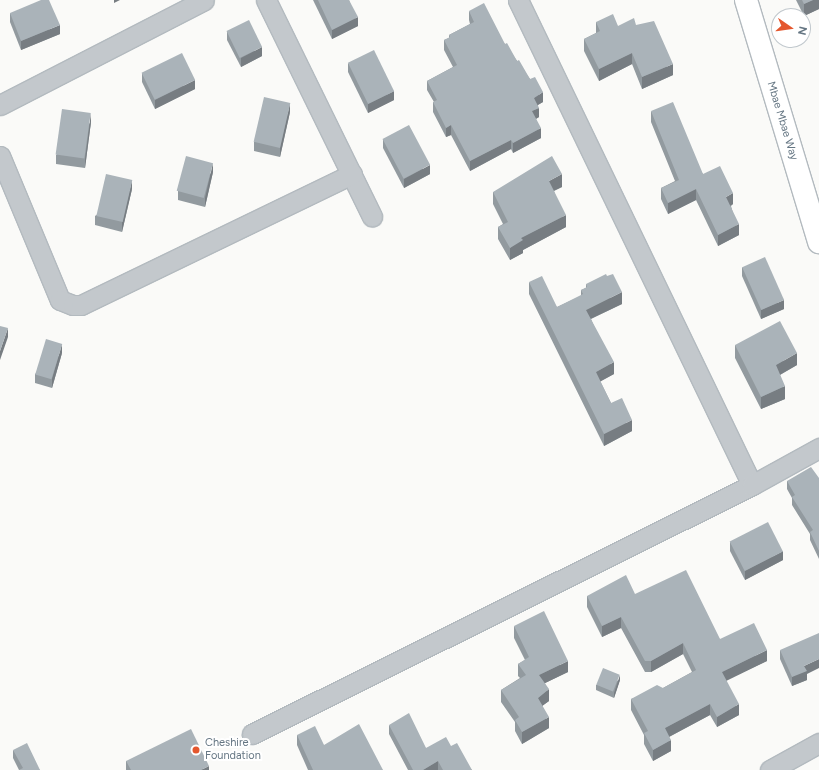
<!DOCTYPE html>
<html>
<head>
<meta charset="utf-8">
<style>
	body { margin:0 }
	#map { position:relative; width:819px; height:770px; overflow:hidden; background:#fafaf8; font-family:Figtree,sans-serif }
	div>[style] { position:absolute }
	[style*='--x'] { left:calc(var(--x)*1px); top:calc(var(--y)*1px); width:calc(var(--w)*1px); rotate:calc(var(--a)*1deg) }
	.roads { filter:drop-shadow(1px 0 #b3babf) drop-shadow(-1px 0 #b3babf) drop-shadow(0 1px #b3babf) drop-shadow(0 -1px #b3babf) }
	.street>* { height:19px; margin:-9.5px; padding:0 9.5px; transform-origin:9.5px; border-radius:9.5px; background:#c3c8cc }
	.secondary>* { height:22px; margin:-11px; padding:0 11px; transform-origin:11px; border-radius:11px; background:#fff }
	.wall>* { inset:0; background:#929a9f }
	.shaded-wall>* { inset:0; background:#777d82 }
	.building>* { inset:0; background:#aab3b9; transform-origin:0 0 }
	.dots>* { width:11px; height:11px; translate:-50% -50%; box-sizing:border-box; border:2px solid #fff; border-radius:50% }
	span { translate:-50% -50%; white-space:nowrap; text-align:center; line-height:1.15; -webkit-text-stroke:4px #fff; paint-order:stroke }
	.street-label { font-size:11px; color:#657683 }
	.poi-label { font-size:11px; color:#657683 }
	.left { translate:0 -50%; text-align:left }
	.north { position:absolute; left:771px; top:8px; width:40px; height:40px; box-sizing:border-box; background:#fff; border:1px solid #c1c8cd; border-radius:50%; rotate:103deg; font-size:11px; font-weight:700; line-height:16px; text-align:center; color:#657683 }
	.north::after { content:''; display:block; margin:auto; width:14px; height:18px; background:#e4572e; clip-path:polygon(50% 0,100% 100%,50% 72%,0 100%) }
</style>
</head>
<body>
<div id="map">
	<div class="roads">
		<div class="street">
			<div style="--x:266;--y:0;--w:241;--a:63.9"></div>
			<div style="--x:518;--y:0;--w:538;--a:64.24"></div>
			<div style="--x:0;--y:105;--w:229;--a:-27.2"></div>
			<div style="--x:0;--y:156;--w:156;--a:67.4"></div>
			<div style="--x:60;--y:300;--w:14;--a:21"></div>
			<div style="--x:73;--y:305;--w:8;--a:0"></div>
			<div style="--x:81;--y:305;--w:301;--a:-25.8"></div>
			<div style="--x:252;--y:734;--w:559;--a:-26.47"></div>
			<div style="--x:752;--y:485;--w:77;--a:-28.9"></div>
			<div style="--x:770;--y:770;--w:56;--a:-28.9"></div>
		</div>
		<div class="secondary">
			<div style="--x:746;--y:0;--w:253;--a:73.2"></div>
		</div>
	</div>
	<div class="wall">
		<div style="clip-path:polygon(313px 0,349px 0,358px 26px,332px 39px)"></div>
		<div style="clip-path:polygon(796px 0,819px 0,819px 9px,804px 16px)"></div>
		<div style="clip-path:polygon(469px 11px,505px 44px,530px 79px,543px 102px,538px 105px,539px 117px,536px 119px,541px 138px,513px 153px,511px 149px,470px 171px,451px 135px,446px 137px,433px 112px,433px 102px,434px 102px,427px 90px,427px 81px,453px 67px,444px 50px,444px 40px,449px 38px,449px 35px,470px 24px,469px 20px)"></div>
		<div style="clip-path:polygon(10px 13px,60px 34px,21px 50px,10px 22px)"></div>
		<div style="clip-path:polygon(596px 22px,618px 26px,636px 25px,673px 75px,642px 89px,632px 64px,599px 81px,584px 51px,584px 39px,596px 33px)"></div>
		<div style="clip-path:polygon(227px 31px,262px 56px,241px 67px,227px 40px)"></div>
		<div style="clip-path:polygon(348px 63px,394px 100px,368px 113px,348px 72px)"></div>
		<div style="clip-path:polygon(142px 73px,195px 89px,155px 109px,142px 82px)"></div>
		<div style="clip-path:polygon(651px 111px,703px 174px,733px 204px,731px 206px,739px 235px,718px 246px,696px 200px,668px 214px,661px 199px,661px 188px,675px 181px,651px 122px)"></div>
		<div style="clip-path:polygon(290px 112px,280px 157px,254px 151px,254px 142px)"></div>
		<div style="clip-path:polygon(91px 122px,85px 168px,56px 164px,56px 155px)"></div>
		<div style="clip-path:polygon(383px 139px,430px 174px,404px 188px,383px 148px)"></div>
		<div style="clip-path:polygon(213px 172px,205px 207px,178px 200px,178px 191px)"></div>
		<div style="clip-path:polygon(562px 187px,554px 191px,566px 227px,523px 250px,523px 253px,510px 260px,498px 239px,498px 227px,503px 224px,493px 204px,493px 192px)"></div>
		<div style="clip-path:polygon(132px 189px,122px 232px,95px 225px,95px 216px)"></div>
		<div style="clip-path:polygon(742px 267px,784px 309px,761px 319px,742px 276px)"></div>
		<div style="clip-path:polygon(529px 282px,557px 307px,581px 296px,581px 290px,586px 288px,586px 284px,622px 304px,591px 319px,614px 374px,600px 381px,611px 403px,632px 431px,604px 446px,529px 294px)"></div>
		<div style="clip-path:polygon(735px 345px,797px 365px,780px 375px,785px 399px,761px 409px,735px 358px)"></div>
		<div style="clip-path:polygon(62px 353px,52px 388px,35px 383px,35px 374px)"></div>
		<div style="clip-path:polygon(819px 478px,819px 559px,810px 540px,810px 534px,792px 505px,792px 498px,787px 489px,787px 481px)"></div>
		<div style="clip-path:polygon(730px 542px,783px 560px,745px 580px,730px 551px)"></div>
		<div style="clip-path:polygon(635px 594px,720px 639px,767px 661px,726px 680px,739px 715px,717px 727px,710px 715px,669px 737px,671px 751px,653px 761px,644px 744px,644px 735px,631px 710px,631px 699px,663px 688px,692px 672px,683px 654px,651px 672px,645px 672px,621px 628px,602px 637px,587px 607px,587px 596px)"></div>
		<div style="clip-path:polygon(514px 626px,568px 672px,545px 683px,549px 701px,542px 706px,549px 728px,522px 744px,515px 731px,515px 722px,501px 702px,501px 690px,520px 678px,518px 676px,518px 664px,525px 660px,514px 638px)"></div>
		<div style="clip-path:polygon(780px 650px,807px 674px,807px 680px,792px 686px,780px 659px)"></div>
		<div style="clip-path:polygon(620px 680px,614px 698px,596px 690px,596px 685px)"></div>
		<div style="clip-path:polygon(389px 725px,426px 748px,451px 746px,472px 770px,408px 770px,389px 734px)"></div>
		<div style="clip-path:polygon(297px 735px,324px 745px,383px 770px,308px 770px,297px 745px)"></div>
		<div style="clip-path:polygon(13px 750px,40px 770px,19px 770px,13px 758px)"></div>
		<div style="clip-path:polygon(126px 761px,209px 770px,126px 770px)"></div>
	</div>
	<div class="shaded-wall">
		<div style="clip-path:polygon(114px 0,120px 0,114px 3px)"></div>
		<div style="clip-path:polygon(813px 0,819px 0,819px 9px,804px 16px,804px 4px)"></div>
		<div style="clip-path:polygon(358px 17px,358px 26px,332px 39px,332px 30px)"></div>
		<div style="clip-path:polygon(60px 25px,60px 34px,21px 50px,21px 41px)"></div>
		<div style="clip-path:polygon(262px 47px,262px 56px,241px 67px,241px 58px)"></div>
		<div style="clip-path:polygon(632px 53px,632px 64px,599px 81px,599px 69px)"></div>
		<div style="clip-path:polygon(673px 64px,673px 75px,642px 89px,642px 77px)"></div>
		<div style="clip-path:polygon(195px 80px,195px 89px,155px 109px,155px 100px)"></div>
		<div style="clip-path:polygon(394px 91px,394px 100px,368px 113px,368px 104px)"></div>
		<div style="clip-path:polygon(543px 92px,543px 102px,534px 107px,534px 98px)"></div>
		<div style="clip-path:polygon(290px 103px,290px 112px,280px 157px,280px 148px)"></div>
		<div style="clip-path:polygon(539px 108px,539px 117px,532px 121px,532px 111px)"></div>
		<div style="clip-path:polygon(91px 113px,91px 122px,85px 168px,85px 159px)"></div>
		<div style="clip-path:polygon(451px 125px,451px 135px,446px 137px,446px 128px)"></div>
		<div style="clip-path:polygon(541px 128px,541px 138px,513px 153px,513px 143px)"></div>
		<div style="clip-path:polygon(511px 140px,511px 149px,470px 171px,470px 161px)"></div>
		<div style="clip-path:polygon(213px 163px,213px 172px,205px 207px,205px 198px)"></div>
		<div style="clip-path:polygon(430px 165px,430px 174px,404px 188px,404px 179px)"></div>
		<div style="clip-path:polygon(562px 174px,562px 187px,549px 193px,549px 181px)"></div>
		<div style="clip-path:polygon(132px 180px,132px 189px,122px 232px,122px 223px)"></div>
		<div style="clip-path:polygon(696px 189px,696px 200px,668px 214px,668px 203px)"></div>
		<div style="clip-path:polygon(733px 193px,733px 204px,726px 208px,726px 197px)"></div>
		<div style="clip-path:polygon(566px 215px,566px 227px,523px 250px,523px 253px,510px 260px,510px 248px,521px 238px)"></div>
		<div style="clip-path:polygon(739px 224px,739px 235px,718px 246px,718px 235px)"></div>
		<div style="clip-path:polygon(622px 292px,622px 304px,586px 321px,586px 310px)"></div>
		<div style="clip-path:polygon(784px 300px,784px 309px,761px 319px,761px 310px)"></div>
		<div style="clip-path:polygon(8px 328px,8px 337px,0 360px,0 351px)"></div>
		<div style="clip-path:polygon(62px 344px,62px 353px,52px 388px,52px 379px)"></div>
		<div style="clip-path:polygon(797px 353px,797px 365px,776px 377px,776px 365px)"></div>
		<div style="clip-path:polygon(614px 362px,614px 374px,596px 384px,596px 372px)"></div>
		<div style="clip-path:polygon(785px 386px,785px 399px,761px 409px,761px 397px)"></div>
		<div style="clip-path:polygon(632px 420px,632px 431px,604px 446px,604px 434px)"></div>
		<div style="clip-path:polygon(783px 551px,783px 560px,745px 580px,745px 571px)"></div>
		<div style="clip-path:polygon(621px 617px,621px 628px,602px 637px,602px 626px)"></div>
		<div style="clip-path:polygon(683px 643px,683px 654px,651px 672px,651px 661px)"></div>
		<div style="clip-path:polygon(767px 650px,767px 661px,722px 683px,722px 672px)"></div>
		<div style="clip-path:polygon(819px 659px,819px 668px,807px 674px,807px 680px,792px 686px,792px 677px,804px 666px)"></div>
		<div style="clip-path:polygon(568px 661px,568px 672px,539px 686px,539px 675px)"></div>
		<div style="clip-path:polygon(620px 675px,620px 680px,614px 698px,614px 693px)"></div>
		<div style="clip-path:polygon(549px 689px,549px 701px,538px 709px,538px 698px)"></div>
		<div style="clip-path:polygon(710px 704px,710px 715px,665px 739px,665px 728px)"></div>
		<div style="clip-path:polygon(739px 704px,739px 715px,717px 727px,717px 717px)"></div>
		<div style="clip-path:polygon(549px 717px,549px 728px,522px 744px,522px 732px)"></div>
		<div style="clip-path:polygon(671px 740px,671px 751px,653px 761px,653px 750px)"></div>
		<div style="clip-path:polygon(438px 761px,438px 770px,423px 770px)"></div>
		<div style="clip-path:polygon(209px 766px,209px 770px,201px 770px)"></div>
	</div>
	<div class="building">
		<div style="clip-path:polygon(41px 0,49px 0,60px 25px,21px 41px,10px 13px)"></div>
		<div style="clip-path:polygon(318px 0,349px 0,358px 17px,332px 30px)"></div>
		<div style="clip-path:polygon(802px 0,813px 0,804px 4px)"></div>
		<div style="clip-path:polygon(484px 3px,505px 44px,507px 43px,517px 61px,519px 60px,530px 79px,535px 77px,543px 92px,534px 98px,539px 108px,532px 111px,541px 128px,513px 143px,511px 140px,470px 161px,451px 125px,446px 128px,433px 102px,437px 100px,427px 81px,457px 65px,444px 40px,450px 37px,449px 35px,474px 22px,469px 11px)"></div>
		<div style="clip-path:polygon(613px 14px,618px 26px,634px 18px,636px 25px,654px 21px,673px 64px,642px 77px,632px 53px,599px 69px,584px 39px,600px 31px,596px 22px)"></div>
		<div style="left:249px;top:20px;width:30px;height:25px;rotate:64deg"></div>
		<div style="left:374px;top:50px;width:46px;height:29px;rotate:64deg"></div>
		<div style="left:182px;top:53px;width:30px;height:45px;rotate:64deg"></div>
		<div style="left:264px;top:97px;width:27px;height:46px;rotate:13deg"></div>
		<div style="clip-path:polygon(673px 102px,703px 174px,720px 166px,733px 193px,726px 197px,739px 224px,718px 235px,696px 189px,668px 203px,661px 188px,679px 180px,651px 111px)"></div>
		<div style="left:62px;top:109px;width:29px;height:46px;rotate:8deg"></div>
		<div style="left:409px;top:125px;width:45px;height:30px;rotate:62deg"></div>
		<div style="left:186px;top:156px;width:28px;height:36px;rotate:15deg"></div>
		<div style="clip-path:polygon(552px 156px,562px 174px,549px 181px,566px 215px,521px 238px,523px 240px,510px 248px,498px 227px,508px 222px,493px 192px)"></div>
		<div style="left:106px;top:174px;width:27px;height:43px;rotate:13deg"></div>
		<div style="left:765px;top:257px;width:47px;height:25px;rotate:66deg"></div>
		<div style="clip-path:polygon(606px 274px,607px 276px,613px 274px,622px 292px,586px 310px,614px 362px,596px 372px,611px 403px,622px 398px,632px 420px,604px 434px,529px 282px,542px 276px,557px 307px,583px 294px,581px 290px,587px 287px,586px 284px)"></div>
		<div style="clip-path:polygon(780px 321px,797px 353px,776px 365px,785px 386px,761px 397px,735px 345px)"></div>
		<div style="clip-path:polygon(0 326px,8px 328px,0 351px)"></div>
		<div style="left:46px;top:339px;width:17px;height:37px;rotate:17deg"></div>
		<div style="clip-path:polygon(811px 467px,819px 478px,819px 551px,810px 532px,813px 530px,792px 497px,795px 495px,787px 481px)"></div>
		<div style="left:768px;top:522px;width:33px;height:43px;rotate:63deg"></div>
		<div style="clip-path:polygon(686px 570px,720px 639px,754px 623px,767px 650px,722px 672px,739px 704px,717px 717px,710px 704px,665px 728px,671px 740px,653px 750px,644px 733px,648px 731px,631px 699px,657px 685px,663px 688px,696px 670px,683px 643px,651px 661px,645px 661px,621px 617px,602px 626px,587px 596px,626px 575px,635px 594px)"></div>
		<div style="clip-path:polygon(544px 611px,568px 661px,539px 675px,549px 689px,538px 698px,549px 717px,522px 732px,515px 720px,519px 717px,501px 690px,526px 675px,518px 664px,529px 657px,514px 626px)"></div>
		<div style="clip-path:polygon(819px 633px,819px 659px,804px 666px,807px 671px,792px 677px,780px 650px)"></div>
		<div style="left:603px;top:668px;width:18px;height:18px;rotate:22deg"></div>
		<div style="clip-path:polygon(409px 713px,426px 748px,446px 737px,451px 746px,457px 743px,472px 770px,443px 770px,438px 761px,423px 770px,413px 770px,389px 725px)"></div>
		<div style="clip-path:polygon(359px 724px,383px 770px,313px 770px,297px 735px,315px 726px,324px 745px)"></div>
		<div style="clip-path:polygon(191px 729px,209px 766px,201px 770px,131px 770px,126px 761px)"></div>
		<div style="clip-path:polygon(27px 743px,40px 770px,19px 770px,23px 768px,13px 750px)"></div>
	</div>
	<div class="dots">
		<div style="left:196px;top:750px;background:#e4572e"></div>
	</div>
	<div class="street-label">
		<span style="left:782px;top:121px;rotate:73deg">Mbae Mbae Way</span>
	</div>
	<div class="poi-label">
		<span class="left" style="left:205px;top:750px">Cheshire<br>Foundation</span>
	</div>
	<div class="north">N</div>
</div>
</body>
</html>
